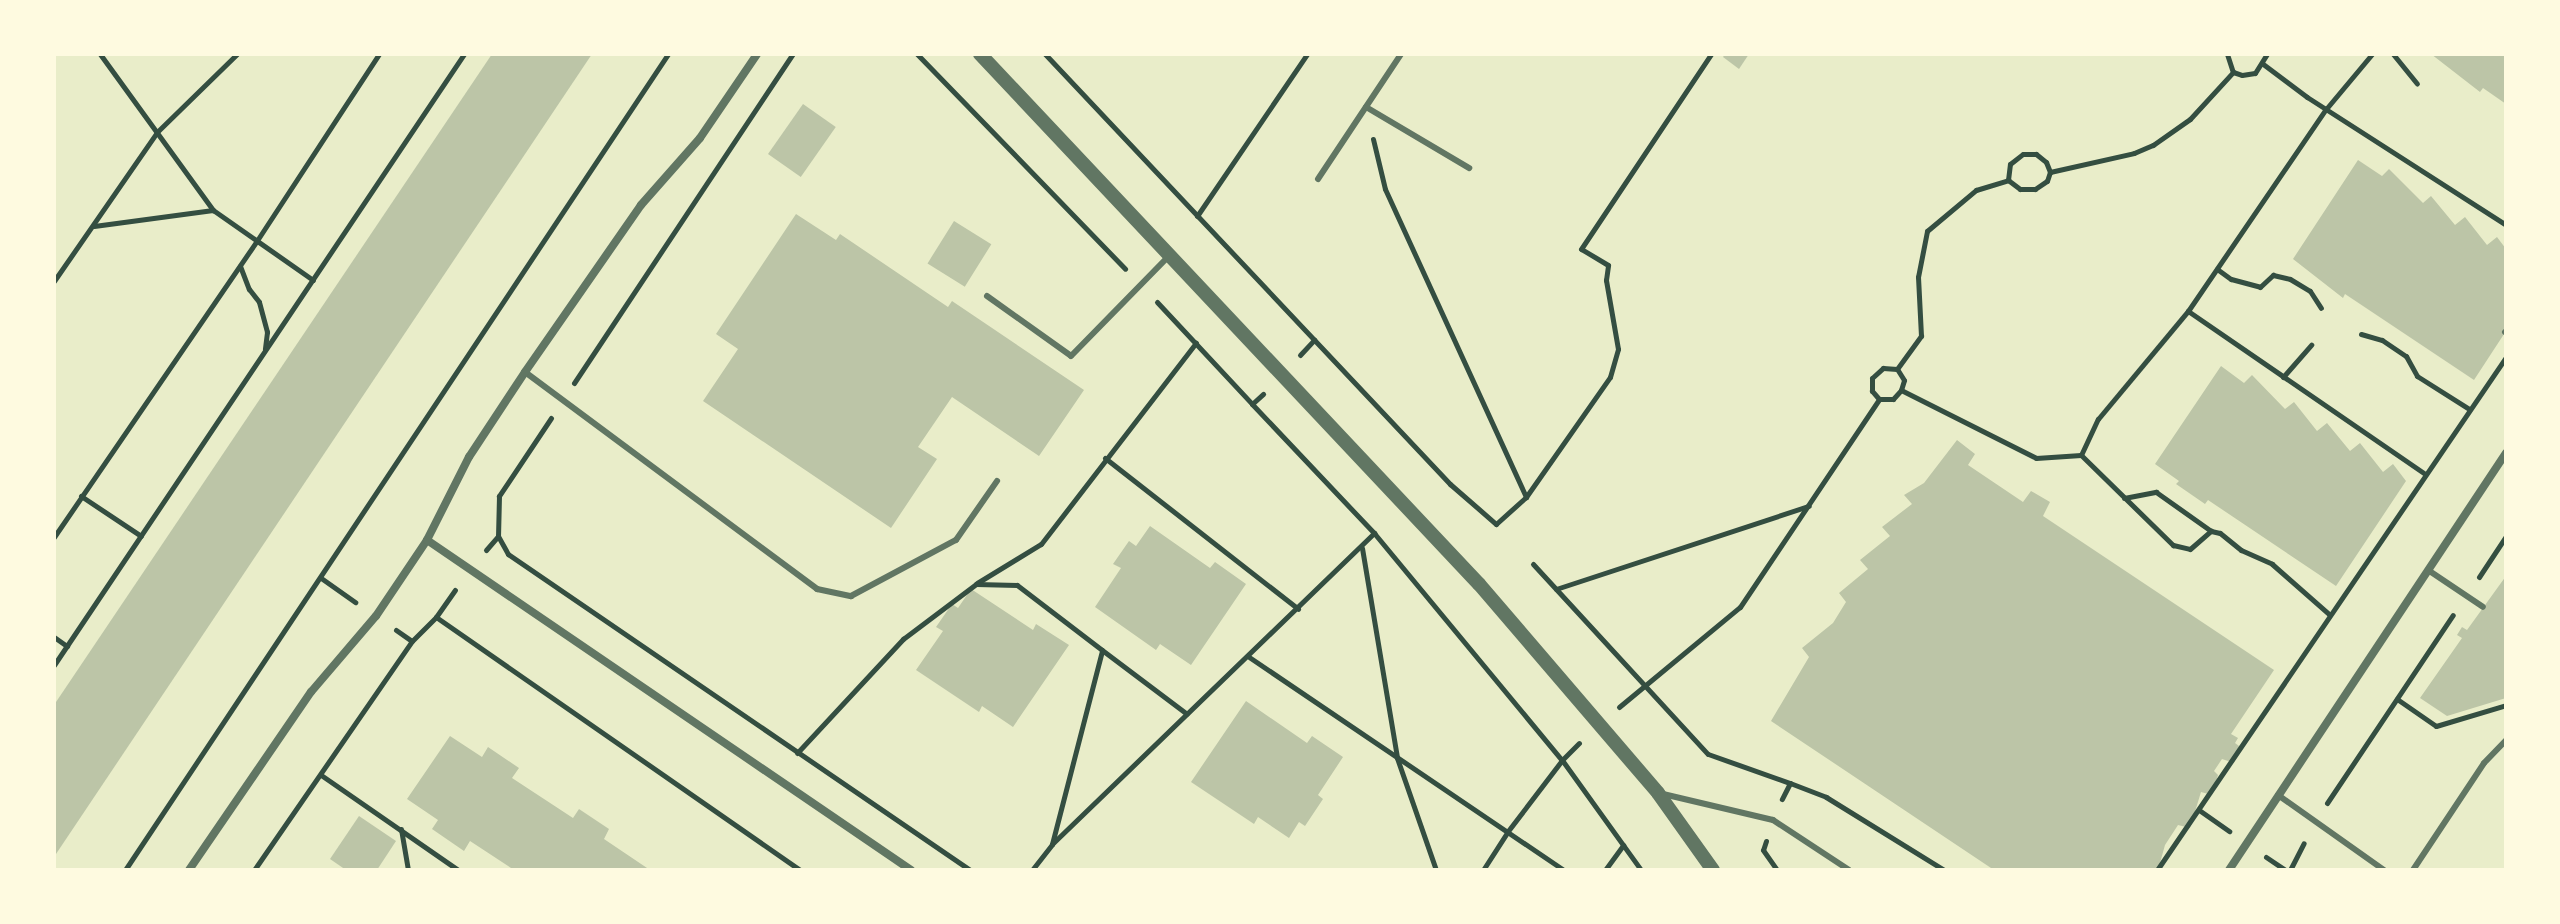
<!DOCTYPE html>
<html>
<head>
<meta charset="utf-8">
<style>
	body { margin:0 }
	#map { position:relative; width:2560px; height:924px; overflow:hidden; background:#e9edc9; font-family:Mulish,sans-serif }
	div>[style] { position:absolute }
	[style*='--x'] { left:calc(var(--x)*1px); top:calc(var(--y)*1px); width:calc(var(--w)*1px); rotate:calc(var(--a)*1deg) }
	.building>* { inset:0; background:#bcc5a7; transform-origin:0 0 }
	.path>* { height:5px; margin:-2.5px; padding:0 2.5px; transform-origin:2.5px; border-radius:2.5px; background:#344e41 }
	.service>* { height:6px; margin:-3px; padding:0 3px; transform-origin:3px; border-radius:3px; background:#617663 }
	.minor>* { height:8px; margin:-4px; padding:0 4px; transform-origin:4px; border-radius:4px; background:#617663 }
	.tertiary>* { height:14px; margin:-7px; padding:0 7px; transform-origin:7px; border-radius:7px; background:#617663 }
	span { translate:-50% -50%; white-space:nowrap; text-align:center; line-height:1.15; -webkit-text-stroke:7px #fefae0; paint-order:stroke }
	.frame { position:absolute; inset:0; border:56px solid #fefae0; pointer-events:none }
</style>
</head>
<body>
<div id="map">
	<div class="building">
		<div style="clip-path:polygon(492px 54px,592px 54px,54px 857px,54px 705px)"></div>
		<div style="clip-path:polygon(1725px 54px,1749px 54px,1739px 69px,1723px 57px)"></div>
		<div style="clip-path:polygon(2431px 54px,2506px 54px,2506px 104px,2483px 88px,2480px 92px)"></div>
		<div style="left:803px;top:104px;width:40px;height:61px;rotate:35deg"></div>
		<div style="clip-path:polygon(2358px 160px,2382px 176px,2389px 169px,2423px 203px,2431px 196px,2455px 225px,2465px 217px,2487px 245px,2497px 237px,2506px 249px,2506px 331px,2474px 380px,2345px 294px,2343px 298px,2293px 259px)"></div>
		<div style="clip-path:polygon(796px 214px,836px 240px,840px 234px,948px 307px,952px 301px,1084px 390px,1039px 456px,952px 397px,918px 447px,937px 459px,891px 528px,703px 401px,738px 349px,716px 334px)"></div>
		<div style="left:954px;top:221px;width:44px;height:50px;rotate:32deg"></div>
		<div style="clip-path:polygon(2221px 366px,2244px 383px,2252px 375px,2285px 409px,2294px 402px,2317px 431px,2327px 423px,2350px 451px,2360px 443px,2383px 472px,2393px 464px,2406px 481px,2336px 586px,2208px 500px,2205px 504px,2176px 484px,2179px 481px,2155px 464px)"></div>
		<div style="clip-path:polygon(1957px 440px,1975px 454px,1968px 465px,2023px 502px,2031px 491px,2050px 502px,2043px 516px,2274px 670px,2231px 734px,2238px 738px,2235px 743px,2239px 746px,2234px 763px,2222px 759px,2214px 771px,2218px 775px,2212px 795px,2201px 792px,2190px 828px,2178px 825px,2165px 845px,2158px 870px,1994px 870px,1771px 721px,1809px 657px,1802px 648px,1833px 623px,1846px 602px,1839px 593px,1868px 569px,1860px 560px,1890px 536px,1882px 527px,1912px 504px,1904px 495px,1924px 483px)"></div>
		<div style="clip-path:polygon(1150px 526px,1210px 568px,1215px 562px,1246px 584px,1191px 665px,1160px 644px,1156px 650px,1095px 607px,1121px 568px,1113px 564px,1129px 541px,1136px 546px)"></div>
		<div style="clip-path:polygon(2506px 576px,2506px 698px,2447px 716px,2420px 698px,2462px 638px,2457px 635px,2462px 627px,2467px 630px)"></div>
		<div style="clip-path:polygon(971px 589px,1033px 630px,1036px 624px,1069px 645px,1013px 727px,982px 706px,979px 712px,916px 670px,943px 631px,936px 627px,952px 604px,958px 608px)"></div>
		<div style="clip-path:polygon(1246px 701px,1307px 743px,1312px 736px,1343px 757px,1318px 795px,1323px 799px,1305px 826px,1299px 822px,1289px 838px,1258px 817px,1254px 824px,1191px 782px)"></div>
		<div style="clip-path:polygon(450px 736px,482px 757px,488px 747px,519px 768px,512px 778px,573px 818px,579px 809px,609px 829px,604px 839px,650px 870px,514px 870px,470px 841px,464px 851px,432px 829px,438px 820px,407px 799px)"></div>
		<div style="clip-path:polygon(359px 816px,396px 841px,377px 870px,346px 870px,330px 859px)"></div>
	</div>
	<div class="path">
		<div style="--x:100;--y:54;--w:193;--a:54.1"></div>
		<div style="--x:213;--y:210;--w:122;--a:35"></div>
		<div style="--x:917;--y:54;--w:299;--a:45.9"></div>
		<div style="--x:1045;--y:54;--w:591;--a:46.71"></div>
		<div style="--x:1450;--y:484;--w:61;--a:41"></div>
		<div style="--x:1496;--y:524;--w:40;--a:-42"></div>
		<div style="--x:1526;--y:497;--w:146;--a:-55"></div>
		<div style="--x:1610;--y:377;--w:29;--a:-74"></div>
		<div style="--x:1618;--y:349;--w:70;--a:-99.9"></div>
		<div style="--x:1606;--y:280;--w:15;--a:-82"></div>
		<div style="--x:1608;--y:265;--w:31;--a:-149"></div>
		<div style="--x:1581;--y:249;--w:234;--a:-56.3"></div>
		<div style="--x:2227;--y:54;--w:19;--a:72"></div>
		<div style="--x:2233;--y:72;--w:9;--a:18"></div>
		<div style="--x:2242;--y:75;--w:13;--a:-9"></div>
		<div style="--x:2255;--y:73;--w:22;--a:-58"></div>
		<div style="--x:2393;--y:54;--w:38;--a:51"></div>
		<div style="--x:2263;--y:64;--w:55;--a:36.9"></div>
		<div style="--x:2307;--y:97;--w:237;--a:32.7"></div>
		<div style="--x:1373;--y:139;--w:51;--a:76.5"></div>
		<div style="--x:1385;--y:189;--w:339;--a:65.4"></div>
		<div style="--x:2008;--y:180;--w:16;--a:-83"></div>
		<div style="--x:2010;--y:164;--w:16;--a:-38"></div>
		<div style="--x:2023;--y:154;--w:13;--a:0"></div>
		<div style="--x:2036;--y:154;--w:13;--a:39"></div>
		<div style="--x:2046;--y:162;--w:11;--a:68"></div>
		<div style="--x:1197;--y:216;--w:196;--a:-55.8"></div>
		<div style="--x:94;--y:226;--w:120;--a:-7.7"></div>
		<div style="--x:240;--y:266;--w:25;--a:69"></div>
		<div style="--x:249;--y:289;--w:16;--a:52"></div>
		<div style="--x:259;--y:302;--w:31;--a:75"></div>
		<div style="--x:267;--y:332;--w:17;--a:97"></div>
		<div style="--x:2217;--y:269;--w:17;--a:36"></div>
		<div style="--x:2231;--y:279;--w:30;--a:15"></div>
		<div style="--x:2260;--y:287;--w:18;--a:-43"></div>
		<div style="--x:2273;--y:275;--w:17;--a:13"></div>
		<div style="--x:2290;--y:279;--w:23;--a:31"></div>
		<div style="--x:2310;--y:291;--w:20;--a:57"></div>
		<div style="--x:54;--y:281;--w:181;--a:-55.3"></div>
		<div style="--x:157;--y:132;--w:112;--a:-44.3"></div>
		<div style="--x:1157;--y:302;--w:139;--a:47"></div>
		<div style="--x:1252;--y:404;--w:15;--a:-42"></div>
		<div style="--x:2188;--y:311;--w:286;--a:34.5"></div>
		<div style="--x:2361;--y:334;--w:22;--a:16"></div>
		<div style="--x:2382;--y:340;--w:29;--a:34"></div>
		<div style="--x:2406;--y:356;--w:23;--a:61"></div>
		<div style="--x:2417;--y:376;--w:62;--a:32.4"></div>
		<div style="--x:1300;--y:355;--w:21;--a:-47"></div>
		<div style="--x:2283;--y:377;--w:43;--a:-48.8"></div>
		<div style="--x:574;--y:383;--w:395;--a:-56.4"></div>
		<div style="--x:1901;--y:390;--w:151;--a:26.7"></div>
		<div style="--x:2036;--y:458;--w:45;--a:-3.8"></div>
		<div style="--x:2081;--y:455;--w:129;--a:44.4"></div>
		<div style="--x:2173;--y:545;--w:17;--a:13"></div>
		<div style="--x:2190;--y:549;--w:28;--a:-41"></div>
		<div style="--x:2211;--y:531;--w:9;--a:13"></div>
		<div style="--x:2220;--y:533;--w:27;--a:39"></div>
		<div style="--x:2241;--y:550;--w:34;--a:24"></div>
		<div style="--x:2272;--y:564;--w:77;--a:41.3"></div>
		<div style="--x:1879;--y:399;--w:11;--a:-131"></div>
		<div style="--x:1872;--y:391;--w:13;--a:-90"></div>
		<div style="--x:1872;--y:378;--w:15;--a:-42"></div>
		<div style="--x:1883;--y:368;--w:14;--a:4"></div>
		<div style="--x:1252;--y:404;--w:178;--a:46.6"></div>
		<div style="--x:1374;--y:533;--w:295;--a:50.4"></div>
		<div style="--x:1562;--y:760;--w:135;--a:54.3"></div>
		<div style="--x:551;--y:418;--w:94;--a:123.7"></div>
		<div style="--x:499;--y:496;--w:40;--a:91.4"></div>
		<div style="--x:498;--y:536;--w:21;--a:61"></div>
		<div style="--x:508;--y:554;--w:560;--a:34.37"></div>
		<div style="--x:2081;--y:455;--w:40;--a:-65"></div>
		<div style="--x:2098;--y:419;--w:141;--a:-50.2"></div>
		<div style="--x:2188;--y:311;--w:245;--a:-55.7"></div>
		<div style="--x:2326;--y:109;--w:72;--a:-50.1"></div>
		<div style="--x:1105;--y:458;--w:245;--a:38"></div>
		<div style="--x:81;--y:496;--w:72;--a:33.7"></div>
		<div style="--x:2124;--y:498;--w:33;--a:-11"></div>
		<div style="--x:2156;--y:492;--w:67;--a:35.3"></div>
		<div style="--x:54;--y:537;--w:358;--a:-55.6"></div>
		<div style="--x:256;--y:242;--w:225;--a:-56.8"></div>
		<div style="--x:1362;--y:548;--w:213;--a:80.5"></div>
		<div style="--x:1397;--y:758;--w:119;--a:70.8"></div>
		<div style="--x:486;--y:550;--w:18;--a:-49"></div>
		<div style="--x:1533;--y:564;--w:258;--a:47.4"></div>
		<div style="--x:1708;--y:754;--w:87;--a:19.5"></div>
		<div style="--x:1790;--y:783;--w:18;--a:117"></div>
		<div style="--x:2479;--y:577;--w:49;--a:-56.6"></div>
		<div style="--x:321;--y:578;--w:42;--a:35.2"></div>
		<div style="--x:977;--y:583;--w:75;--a:-31.4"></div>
		<div style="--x:1041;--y:544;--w:254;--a:-52.4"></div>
		<div style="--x:1556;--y:589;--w:266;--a:-18.2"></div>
		<div style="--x:436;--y:617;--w:33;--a:-55"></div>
		<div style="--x:396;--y:630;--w:19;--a:35"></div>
		<div style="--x:54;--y:637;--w:16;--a:35"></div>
		<div style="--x:1249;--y:657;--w:380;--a:34.1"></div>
		<div style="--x:54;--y:665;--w:736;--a:-56.14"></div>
		<div style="--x:2397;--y:699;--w:47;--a:34.7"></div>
		<div style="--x:2436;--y:726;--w:73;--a:-16.7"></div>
		<div style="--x:1619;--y:707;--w:157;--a:-39.6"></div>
		<div style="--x:1740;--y:607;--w:250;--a:-56.2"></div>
		<div style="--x:1879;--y:399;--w:14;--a:0"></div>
		<div style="--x:1893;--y:399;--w:12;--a:-48"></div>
		<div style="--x:1901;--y:390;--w:10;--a:-73"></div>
		<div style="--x:1904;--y:380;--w:13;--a:-122"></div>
		<div style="--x:1897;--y:369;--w:41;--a:-54"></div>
		<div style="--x:1921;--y:336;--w:59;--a:-92.9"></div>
		<div style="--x:1918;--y:277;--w:47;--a:-78.9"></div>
		<div style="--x:1927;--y:231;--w:64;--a:-39.9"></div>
		<div style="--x:1976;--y:190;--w:34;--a:-17"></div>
		<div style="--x:2008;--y:180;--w:15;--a:37"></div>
		<div style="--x:2020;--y:189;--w:15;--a:0"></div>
		<div style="--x:2035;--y:189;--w:14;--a:-34"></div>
		<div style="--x:2047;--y:181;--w:9;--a:-72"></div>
		<div style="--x:2050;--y:172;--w:86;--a:-12.7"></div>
		<div style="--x:2134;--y:153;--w:21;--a:-23"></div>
		<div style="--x:2153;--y:145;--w:45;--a:-35.1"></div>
		<div style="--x:2190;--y:119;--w:64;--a:-47.5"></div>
		<div style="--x:797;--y:753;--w:156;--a:-47.1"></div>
		<div style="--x:903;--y:639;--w:91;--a:-37"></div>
		<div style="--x:976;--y:584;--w:41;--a:1.4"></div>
		<div style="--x:1017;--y:585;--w:107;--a:37.4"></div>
		<div style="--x:321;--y:775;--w:167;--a:34.7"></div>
		<div style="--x:1790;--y:783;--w:39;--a:21"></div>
		<div style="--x:1826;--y:797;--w:139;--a:31.7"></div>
		<div style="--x:2327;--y:803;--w:226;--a:-56.2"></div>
		<div style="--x:2199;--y:810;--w:37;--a:35"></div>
		<div style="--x:401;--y:829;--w:42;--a:80.3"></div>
		<div style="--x:1766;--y:841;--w:9;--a:108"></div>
		<div style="--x:1763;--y:850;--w:24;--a:55"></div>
		<div style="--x:1052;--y:844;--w:200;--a:-75.5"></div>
		<div style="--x:1102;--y:650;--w:106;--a:37"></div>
		<div style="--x:2266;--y:857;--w:23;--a:34"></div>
		<div style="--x:125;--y:870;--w:980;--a:-56.36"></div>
		<div style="--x:254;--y:870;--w:278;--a:-55.4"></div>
		<div style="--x:412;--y:641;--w:34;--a:-45"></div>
		<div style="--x:436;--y:617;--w:443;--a:34.8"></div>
		<div style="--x:1032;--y:870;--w:33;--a:-52"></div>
		<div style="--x:1052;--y:844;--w:448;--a:-44"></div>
		<div style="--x:1483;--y:870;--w:46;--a:-57.3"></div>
		<div style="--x:1508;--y:831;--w:89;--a:-52.7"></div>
		<div style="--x:1562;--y:760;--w:24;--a:-45"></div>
		<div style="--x:1605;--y:870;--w:31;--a:-54"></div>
		<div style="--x:2157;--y:870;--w:620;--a:-55.77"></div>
		<div style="--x:2290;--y:870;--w:30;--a:-63"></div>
	</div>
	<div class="service">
		<div style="--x:1366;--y:107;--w:120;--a:30.6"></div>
		<div style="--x:1318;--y:179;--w:150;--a:-56.4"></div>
		<div style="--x:987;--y:296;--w:103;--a:35.5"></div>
		<div style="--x:1071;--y:356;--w:141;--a:-45.6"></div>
		<div style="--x:2505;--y:332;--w:1;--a:45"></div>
		<div style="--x:525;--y:372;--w:364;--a:36.6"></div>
		<div style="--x:817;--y:589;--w:35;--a:12"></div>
		<div style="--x:851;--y:596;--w:119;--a:-28.1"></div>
		<div style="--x:956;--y:540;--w:72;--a:-55.2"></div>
		<div style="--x:2428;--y:570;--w:66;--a:33.9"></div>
		<div style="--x:1663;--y:794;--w:113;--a:13.3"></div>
		<div style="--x:1773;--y:820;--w:91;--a:33.3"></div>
		<div style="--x:2278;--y:795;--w:130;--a:35.3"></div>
		<div style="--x:2413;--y:870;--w:128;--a:-56.4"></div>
		<div style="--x:2484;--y:763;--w:32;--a:-46"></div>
	</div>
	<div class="minor">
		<div style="--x:427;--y:540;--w:586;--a:34.29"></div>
		<div style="--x:189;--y:870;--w:216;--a:-55.6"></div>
		<div style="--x:311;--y:692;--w:100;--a:-49.5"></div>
		<div style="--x:376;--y:616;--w:92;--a:-56.1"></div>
		<div style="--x:427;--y:540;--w:93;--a:-63.2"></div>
		<div style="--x:469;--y:457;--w:102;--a:-56.6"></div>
		<div style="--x:525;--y:372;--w:203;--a:-55.2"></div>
		<div style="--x:641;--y:205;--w:89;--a:-48.6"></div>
		<div style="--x:700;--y:138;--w:102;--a:-55.8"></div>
		<div style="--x:2229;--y:870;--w:501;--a:-56.41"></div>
	</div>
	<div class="tertiary">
		<div style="--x:980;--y:54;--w:728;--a:46.73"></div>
		<div style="--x:1479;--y:584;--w:275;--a:49.4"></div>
		<div style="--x:1658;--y:793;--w:95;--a:54.5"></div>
	</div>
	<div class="frame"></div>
</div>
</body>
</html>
